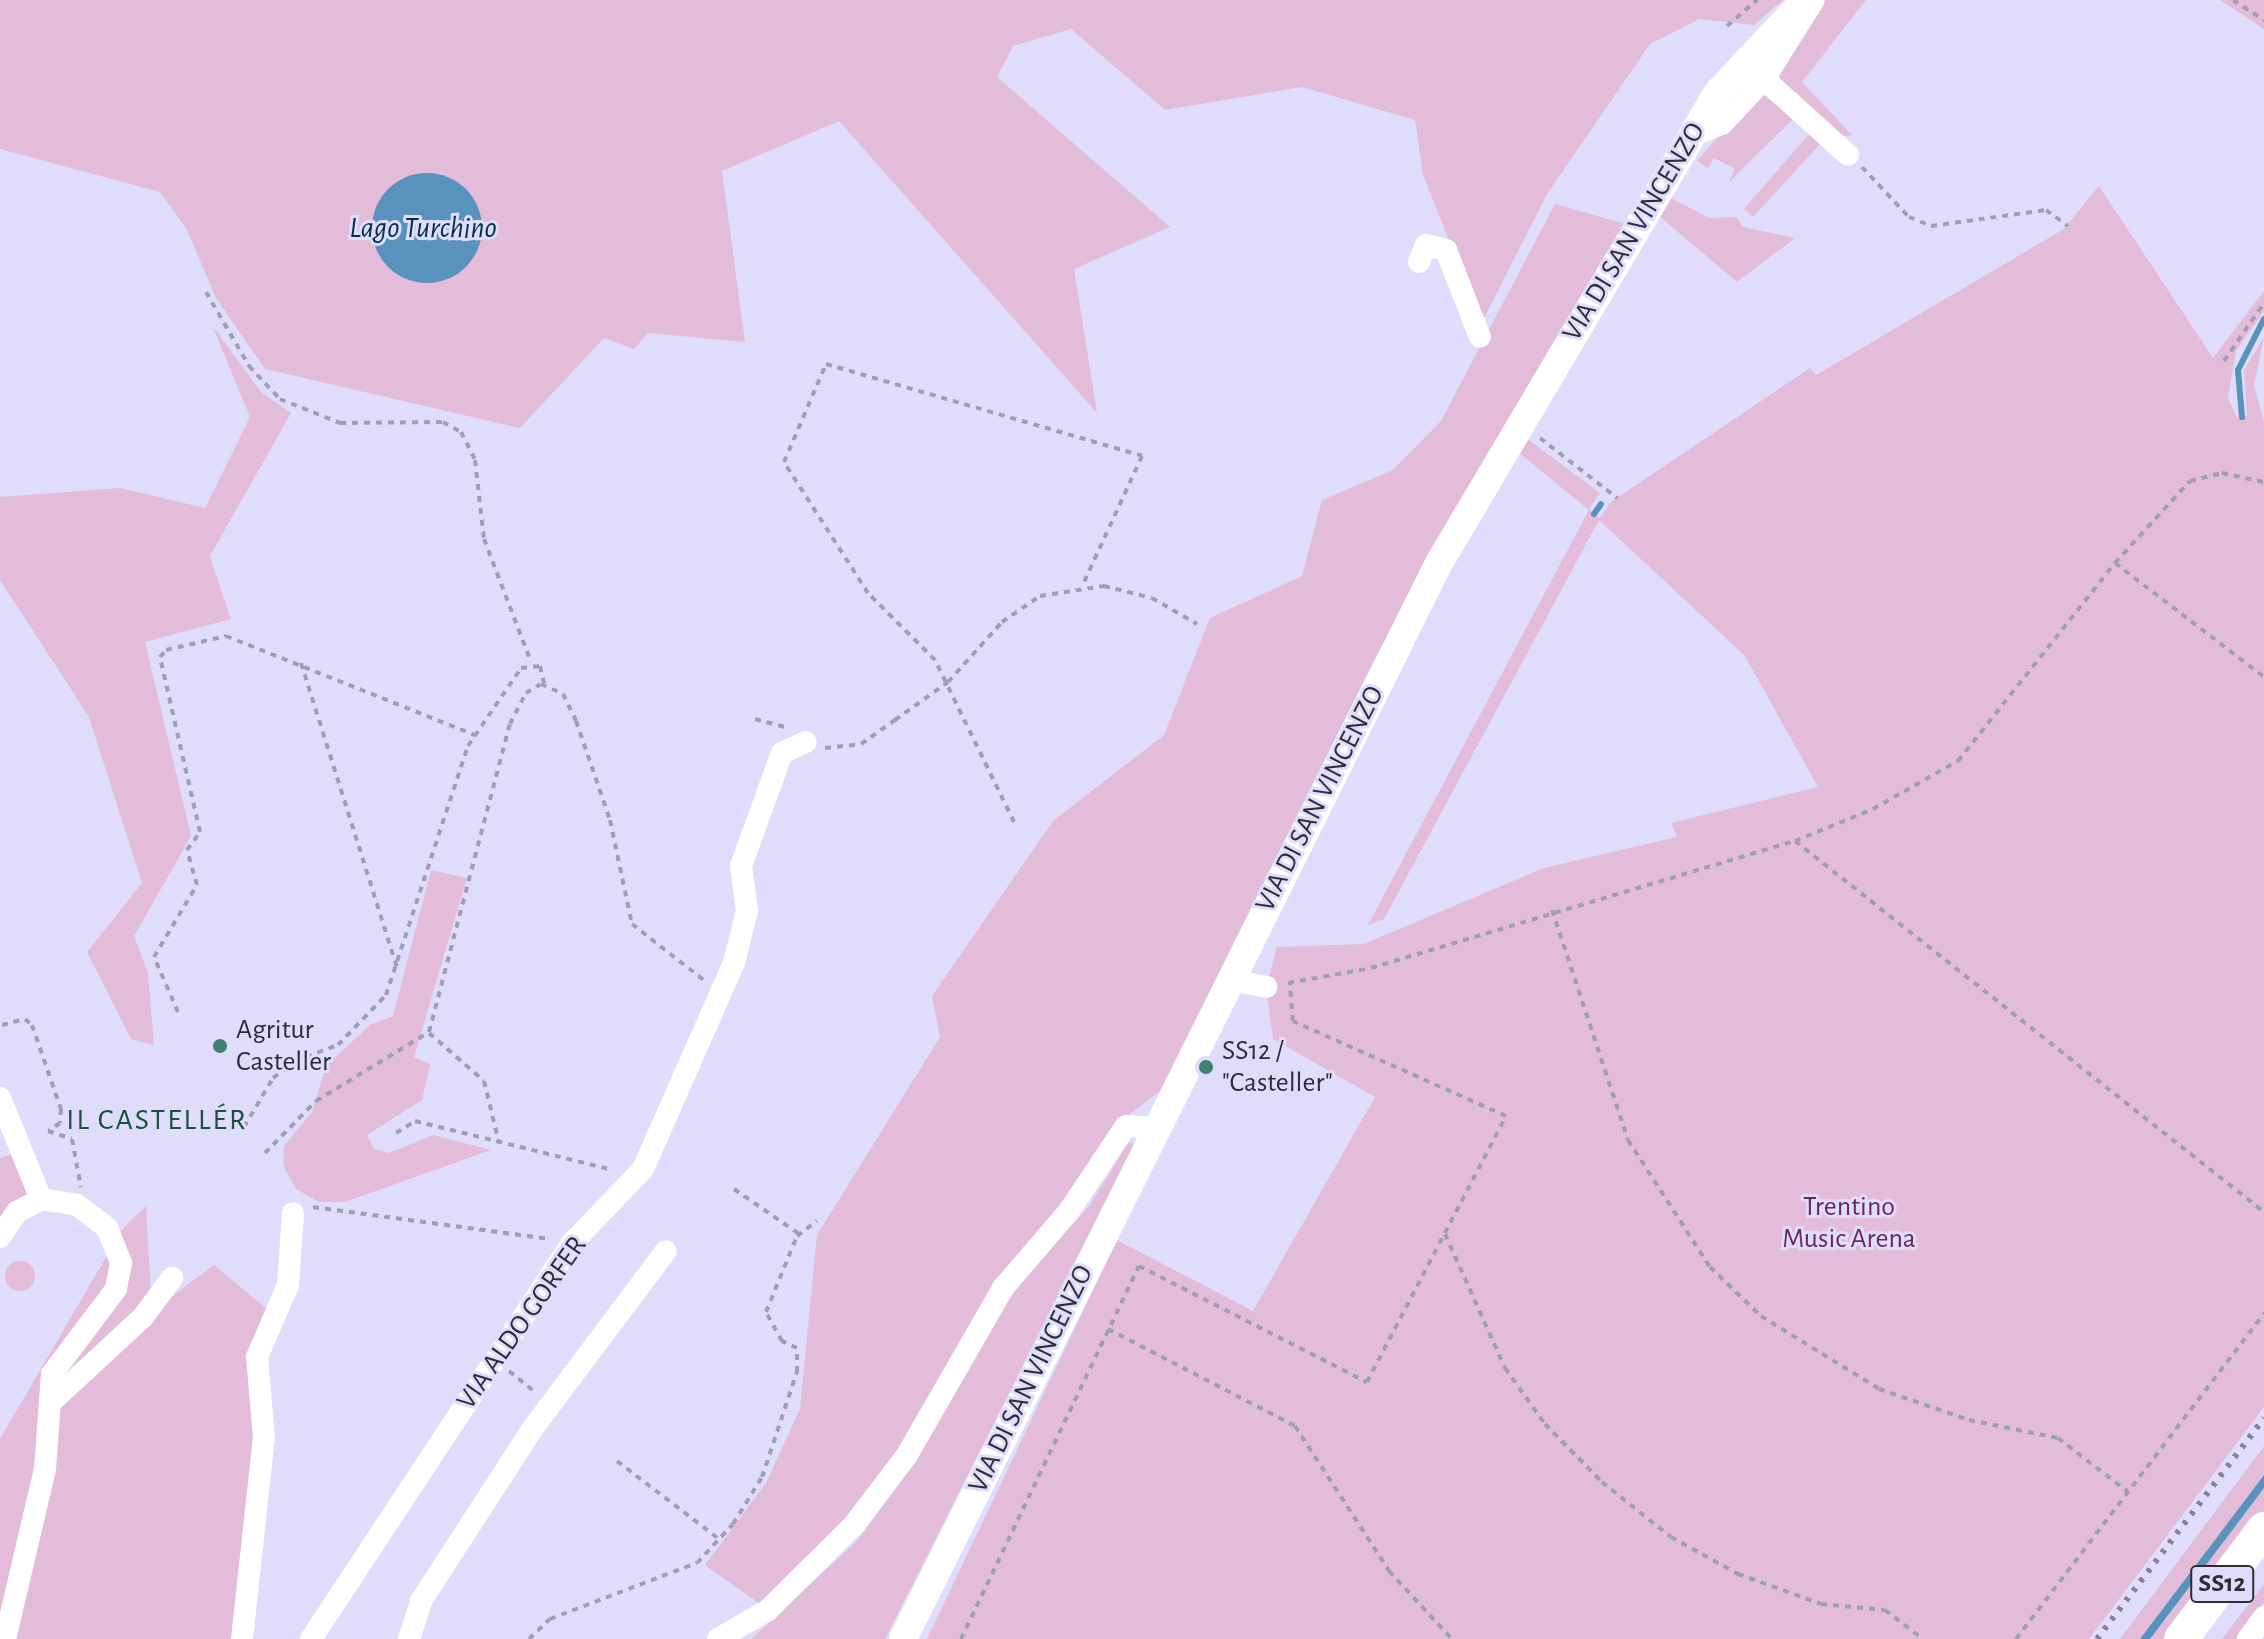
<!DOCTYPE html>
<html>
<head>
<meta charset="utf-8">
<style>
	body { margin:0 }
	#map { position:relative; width:2264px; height:1639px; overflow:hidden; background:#dfddfb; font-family:"Alegreya Sans",sans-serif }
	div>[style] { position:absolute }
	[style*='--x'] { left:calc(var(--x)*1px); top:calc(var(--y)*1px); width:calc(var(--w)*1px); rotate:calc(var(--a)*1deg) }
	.green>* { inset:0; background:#e2bcd8 }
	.round { border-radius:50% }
	.water>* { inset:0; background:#5992bd }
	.stream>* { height:6px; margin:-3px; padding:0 3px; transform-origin:3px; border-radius:3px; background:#5992bd }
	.path>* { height:4px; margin-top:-2px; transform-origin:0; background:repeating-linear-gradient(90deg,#9f9eb5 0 6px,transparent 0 12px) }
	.minor>* { height:22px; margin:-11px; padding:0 11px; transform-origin:11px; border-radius:11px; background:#fff }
	.major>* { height:28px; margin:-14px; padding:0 14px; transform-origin:14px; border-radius:14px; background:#fff }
	.highway>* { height:34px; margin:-17px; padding:0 17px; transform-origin:17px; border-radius:17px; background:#fff }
	.rail>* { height:6px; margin-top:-3px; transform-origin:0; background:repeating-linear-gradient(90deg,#858398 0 4px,transparent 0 12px) }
	.dots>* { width:22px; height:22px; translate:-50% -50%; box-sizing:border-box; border:4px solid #dfddfb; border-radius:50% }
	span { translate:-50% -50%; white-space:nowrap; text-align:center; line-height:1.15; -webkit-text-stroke:6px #dfddfb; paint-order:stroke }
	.shield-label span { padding:2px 6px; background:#dfddfb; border:2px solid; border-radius:6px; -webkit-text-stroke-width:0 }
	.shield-label { font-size:26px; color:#2d2c37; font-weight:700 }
	.street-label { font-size:28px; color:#2d2c37 }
	.poi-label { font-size:28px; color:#2d2c37 }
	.left { translate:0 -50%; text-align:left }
	.park-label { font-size:28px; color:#6b285e }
	.water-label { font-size:30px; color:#00304d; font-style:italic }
	.neighbourhood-label { font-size:30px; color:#1c5042; letter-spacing:2px }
</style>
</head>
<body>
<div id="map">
	<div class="green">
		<div style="clip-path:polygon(evenodd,0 0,1783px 0,1754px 25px,1699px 19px,1650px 44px,1547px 194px,1482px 322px,1423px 175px,1415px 120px,1302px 87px,1165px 110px,1071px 29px,1013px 46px,997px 77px,1170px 227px,1074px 269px,1097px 413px,839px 121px,722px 171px,745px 342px,648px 333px,634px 349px,604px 338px,520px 428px,265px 369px,216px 298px,187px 230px,160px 192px,0 149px,0 0,444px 173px,383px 196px,411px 177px,444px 173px)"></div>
		<div style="clip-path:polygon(1821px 0,1866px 0,1802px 82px,1852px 135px,1834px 137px,1781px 86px,1779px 68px)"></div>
		<div style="clip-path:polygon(2220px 0,2264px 0,2264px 29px)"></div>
		<div style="clip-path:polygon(1758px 91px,1795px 117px,1729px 182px,1735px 169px,1714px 158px,1708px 168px,1697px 161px)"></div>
		<div style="clip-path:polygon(1810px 133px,1823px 141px,1753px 217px,1744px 209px)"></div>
		<div style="clip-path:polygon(2099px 186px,2213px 358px,2264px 291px,2264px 311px,2236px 351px,2228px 398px,2237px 418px,2247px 415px,2244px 370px,2264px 337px,2254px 385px,2264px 422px,2264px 1407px,2089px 1639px,927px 1639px,1117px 1240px,1253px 1311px,1375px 1097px,1273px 1039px,1266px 987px,1277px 947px,1364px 944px,1544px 868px,1677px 837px,1671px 823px,1818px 787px,1745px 656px,1599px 520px,1384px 919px,1368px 925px,1589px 510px,1518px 452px,1526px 438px,1600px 493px,1589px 509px,1599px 519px,1611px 502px,1810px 368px,1816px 375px,2064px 229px)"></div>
		<div style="clip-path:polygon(1669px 197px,1709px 218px,1737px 217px,1743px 227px,1795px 238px,1737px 282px,1659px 216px)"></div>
		<div style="clip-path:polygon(1555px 204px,1625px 224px,1375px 658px,1160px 1091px,1118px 1123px,849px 1522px,763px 1606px,705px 1565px,766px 1483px,800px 1409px,817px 1235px,940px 1037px,932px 996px,1053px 821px,1164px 735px,1210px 618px,1302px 576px,1322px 500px,1393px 470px,1441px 421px)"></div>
		<div style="clip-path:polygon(212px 325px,261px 392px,291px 413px,210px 556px,231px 619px,145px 642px,191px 836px,134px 936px,148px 973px,154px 1045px,131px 1039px,87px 952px,142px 883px,89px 717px,0 580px,0 497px,120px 488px,205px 508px,250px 417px)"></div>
		<div style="clip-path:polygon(431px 870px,467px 878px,414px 1057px,430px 1064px,422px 1100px,367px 1135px,374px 1149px,389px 1153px,433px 1135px,491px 1150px,345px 1202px,319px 1202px,296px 1189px,283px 1165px,284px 1146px,312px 1112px,326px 1066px,370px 1025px,393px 1016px)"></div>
		<div style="clip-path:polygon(1128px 1143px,1135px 1144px,885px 1639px,751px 1639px,857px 1541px,913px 1465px,1013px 1290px,1090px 1205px)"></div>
		<div style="clip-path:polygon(13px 1154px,27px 1194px,0 1224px,0 1158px)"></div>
		<div style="clip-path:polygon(146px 1206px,151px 1295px,163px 1303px,214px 1265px,268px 1310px,240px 1639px,0 1639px,0 1439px,123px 1228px)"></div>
		<div class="round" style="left:5px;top:1261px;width:30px;height:30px"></div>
		<div style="clip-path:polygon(2264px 1446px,2264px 1475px,2140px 1639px,2120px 1639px)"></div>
		<div style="clip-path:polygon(2264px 1488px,2264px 1513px,2168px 1639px,2150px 1639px)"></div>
		<div style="clip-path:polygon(2264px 1584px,2264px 1602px,2236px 1639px,2222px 1639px)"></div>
	</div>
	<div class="water">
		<div class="round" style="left:372px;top:173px;width:110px;height:110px"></div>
		<div style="clip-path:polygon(2264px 1475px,2264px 1488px,2237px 1524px,2150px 1639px,2140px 1639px)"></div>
	</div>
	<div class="stream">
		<div style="--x:2242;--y:417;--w:47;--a:-94.9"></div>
		<div style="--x:2238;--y:370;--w:57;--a:-63"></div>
		<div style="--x:1594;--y:514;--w:12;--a:-55"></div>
	</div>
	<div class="path">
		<div style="--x:2233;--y:0;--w:37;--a:33"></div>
		<div style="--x:1727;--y:26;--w:40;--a:-41"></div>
		<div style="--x:1862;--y:167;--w:69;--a:46.8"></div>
		<div style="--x:1909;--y:217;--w:24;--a:22"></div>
		<div style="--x:1931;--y:226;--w:116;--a:-7.9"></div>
		<div style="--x:2046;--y:210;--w:27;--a:36"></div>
		<div style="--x:206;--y:292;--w:86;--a:59.8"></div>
		<div style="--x:249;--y:366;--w:45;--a:46.8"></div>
		<div style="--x:280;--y:399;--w:65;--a:21.8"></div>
		<div style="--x:340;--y:423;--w:103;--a:-0.6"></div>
		<div style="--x:443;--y:422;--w:21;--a:29"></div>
		<div style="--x:461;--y:432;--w:31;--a:63"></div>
		<div style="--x:475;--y:460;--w:80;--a:83.5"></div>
		<div style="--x:484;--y:539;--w:132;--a:69.1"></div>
		<div style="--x:2224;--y:361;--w:70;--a:-55.4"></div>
		<div style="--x:1540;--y:438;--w:98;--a:37.9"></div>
		<div style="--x:2115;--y:563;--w:111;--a:-47.6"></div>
		<div style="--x:2190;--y:481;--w:33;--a:-14"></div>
		<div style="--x:2222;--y:473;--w:43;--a:12.1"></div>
		<div style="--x:301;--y:663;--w:319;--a:72.5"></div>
		<div style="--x:755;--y:719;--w:34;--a:15"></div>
		<div style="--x:825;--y:748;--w:36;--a:-6"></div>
		<div style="--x:861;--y:744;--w:42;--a:-35.2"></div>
		<div style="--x:895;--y:720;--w:65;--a:-35.6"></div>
		<div style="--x:948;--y:682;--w:81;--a:-48"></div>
		<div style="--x:1002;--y:622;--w:46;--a:-34.4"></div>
		<div style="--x:1040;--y:596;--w:65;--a:-8.9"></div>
		<div style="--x:1104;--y:586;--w:49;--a:14"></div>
		<div style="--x:1152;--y:598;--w:52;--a:30"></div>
		<div style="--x:1014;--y:822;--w:180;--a:-116"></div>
		<div style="--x:935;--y:660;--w:95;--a:-135"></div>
		<div style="--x:868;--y:593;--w:156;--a:-122.7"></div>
		<div style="--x:784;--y:462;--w:107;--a:-66.8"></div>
		<div style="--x:826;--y:364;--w:329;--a:16.2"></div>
		<div style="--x:1142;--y:456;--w:141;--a:114.7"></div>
		<div style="--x:1795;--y:841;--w:598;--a:38.35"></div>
		<div style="--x:1552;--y:910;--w:242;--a:71.7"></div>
		<div style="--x:1628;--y:1140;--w:151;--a:57.2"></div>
		<div style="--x:1710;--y:1267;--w:71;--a:43.9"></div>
		<div style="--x:1761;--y:1316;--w:139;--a:31.7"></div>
		<div style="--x:1879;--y:1389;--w:95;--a:19"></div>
		<div style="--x:1969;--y:1420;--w:91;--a:11.4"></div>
		<div style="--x:2058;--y:1438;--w:88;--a:37.6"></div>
		<div style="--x:1288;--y:983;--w:84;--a:-10.2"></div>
		<div style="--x:1371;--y:968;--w:443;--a:-16.7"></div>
		<div style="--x:1795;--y:841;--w:84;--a:-22.3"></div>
		<div style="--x:1873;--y:809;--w:98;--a:-29.5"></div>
		<div style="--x:1958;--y:761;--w:253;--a:-51.6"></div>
		<div style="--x:2115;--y:563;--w:188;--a:37.4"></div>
		<div style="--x:178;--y:1012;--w:60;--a:-113.6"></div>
		<div style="--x:154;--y:957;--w:84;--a:-59.2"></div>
		<div style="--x:197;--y:885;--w:36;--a:-106"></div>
		<div style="--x:187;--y:850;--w:22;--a:-54"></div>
		<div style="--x:200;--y:832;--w:180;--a:-102.9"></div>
		<div style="--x:160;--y:657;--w:9;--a:-49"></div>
		<div style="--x:166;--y:650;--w:62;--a:-13.1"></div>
		<div style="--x:226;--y:636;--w:268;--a:21.7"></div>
		<div style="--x:2;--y:1025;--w:24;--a:-15"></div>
		<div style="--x:25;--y:1019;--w:9;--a:41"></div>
		<div style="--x:32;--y:1025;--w:89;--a:71"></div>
		<div style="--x:61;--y:1109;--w:14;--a:94"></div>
		<div style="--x:60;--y:1123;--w:14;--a:146"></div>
		<div style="--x:48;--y:1131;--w:25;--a:18"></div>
		<div style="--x:72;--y:1139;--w:49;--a:79.4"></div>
		<div style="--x:429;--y:1033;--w:73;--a:41.1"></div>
		<div style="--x:484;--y:1081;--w:64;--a:76.4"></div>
		<div style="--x:244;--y:1127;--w:57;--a:-59.4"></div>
		<div style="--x:273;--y:1078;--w:28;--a:-38"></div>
		<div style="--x:295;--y:1061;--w:46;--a:-20.4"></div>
		<div style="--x:338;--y:1045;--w:69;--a:-46.2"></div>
		<div style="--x:386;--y:995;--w:262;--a:-71.8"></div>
		<div style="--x:468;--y:746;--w:94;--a:-55.8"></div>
		<div style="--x:521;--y:668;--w:19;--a:-6"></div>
		<div style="--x:540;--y:666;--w:18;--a:77"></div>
		<div style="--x:396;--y:1133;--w:22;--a:-32"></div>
		<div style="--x:415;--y:1121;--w:204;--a:13.9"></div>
		<div style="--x:265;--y:1153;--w:73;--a:-45.6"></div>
		<div style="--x:316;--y:1101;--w:132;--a:-31.4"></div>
		<div style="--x:429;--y:1032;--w:318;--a:-75.3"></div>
		<div style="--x:510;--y:724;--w:35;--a:-63"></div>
		<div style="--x:526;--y:693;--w:17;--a:-31"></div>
		<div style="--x:541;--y:684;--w:24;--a:24"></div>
		<div style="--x:563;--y:694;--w:30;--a:64"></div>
		<div style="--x:576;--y:721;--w:105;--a:71"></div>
		<div style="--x:610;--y:820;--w:106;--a:78.1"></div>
		<div style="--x:632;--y:924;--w:93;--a:38"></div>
		<div style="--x:734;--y:1189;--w:79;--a:34.7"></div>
		<div style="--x:313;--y:1207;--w:239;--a:7.7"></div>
		<div style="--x:1445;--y:1234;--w:147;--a:65.9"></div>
		<div style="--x:1505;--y:1368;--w:69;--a:54.5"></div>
		<div style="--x:1545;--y:1424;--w:81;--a:45.5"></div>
		<div style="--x:1602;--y:1482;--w:88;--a:38.6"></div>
		<div style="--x:1671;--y:1537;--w:77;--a:28.9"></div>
		<div style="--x:1738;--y:1574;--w:88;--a:19.9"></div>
		<div style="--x:1821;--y:1604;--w:64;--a:5.4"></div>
		<div style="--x:1885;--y:1610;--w:48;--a:37.3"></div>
		<div style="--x:1108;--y:1329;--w:211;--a:27.4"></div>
		<div style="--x:1295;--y:1426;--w:173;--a:57"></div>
		<div style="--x:1389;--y:1571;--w:93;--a:47.2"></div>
		<div style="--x:509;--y:1371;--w:35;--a:39"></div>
		<div style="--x:617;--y:1461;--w:128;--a:37.4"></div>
		<div style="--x:529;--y:1639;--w:29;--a:-44"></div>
		<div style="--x:550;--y:1619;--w:157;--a:-20.9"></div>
		<div style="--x:697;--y:1563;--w:53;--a:-47.3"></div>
		<div style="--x:733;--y:1524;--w:55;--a:-58.3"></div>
		<div style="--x:762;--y:1477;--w:111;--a:-71.6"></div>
		<div style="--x:797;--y:1372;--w:24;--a:-90"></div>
		<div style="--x:797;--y:1348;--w:17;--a:-155"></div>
		<div style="--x:782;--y:1341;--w:33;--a:-119"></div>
		<div style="--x:766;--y:1312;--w:82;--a:-67.8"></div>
		<div style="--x:797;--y:1236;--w:25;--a:-37"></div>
		<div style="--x:961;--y:1639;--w:413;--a:-64.5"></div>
		<div style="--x:1139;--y:1266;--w:256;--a:27"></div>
		<div style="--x:1367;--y:1382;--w:300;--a:-62.4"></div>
		<div style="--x:1506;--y:1116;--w:233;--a:-156"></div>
		<div style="--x:1293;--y:1021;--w:38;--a:-95"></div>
		<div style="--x:2016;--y:1639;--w:410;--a:-52.7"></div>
	</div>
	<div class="minor">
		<div style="--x:1764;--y:79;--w:113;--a:42.1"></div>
		<div style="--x:1689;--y:137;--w:35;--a:-22"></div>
		<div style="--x:1722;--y:124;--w:62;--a:-47"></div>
		<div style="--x:1764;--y:79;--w:93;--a:-57.7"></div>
		<div style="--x:1419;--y:262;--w:18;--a:-68"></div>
		<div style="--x:1426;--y:245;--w:21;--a:14"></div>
		<div style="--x:1446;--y:250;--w:93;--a:68.7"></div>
		<div style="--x:1228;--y:980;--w:39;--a:10"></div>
		<div style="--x:0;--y:1098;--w:109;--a:67.9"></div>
		<div style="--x:0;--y:1237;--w:30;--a:-56"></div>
		<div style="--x:17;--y:1212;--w:27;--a:-28"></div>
		<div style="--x:41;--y:1199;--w:36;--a:9"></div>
		<div style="--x:77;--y:1205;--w:38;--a:37"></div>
		<div style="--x:107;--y:1228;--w:38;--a:68"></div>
		<div style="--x:121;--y:1263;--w:26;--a:101"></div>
		<div style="--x:116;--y:1289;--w:106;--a:127"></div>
		<div style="--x:52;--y:1374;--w:95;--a:94.2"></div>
		<div style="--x:45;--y:1469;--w:175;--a:103.2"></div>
		<div style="--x:50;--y:1403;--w:127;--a:-42.8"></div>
		<div style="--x:143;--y:1317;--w:49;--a:-53.4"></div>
		<div style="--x:242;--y:1639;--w:202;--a:-83.8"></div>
		<div style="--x:264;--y:1438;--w:81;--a:-94.9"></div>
		<div style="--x:257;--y:1357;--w:78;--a:-66.7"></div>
		<div style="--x:288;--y:1285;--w:72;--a:-86"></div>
		<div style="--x:311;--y:1639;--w:476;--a:-56.6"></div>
		<div style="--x:573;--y:1242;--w:101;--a:-46.2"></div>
		<div style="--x:643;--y:1169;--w:225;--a:-66.2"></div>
		<div style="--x:734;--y:963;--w:54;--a:-76"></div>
		<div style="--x:747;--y:911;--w:45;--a:-97.6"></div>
		<div style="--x:741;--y:866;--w:120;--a:-70.1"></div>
		<div style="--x:782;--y:753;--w:26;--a:-25"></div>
		<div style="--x:409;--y:1639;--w:40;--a:-72"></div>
		<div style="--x:421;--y:1601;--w:206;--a:-57.1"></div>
		<div style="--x:533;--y:1428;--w:221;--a:-53.1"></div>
		<div style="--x:718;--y:1639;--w:58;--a:-30.1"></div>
		<div style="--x:768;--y:1610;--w:121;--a:-44.7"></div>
		<div style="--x:854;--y:1525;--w:88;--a:-52.9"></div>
		<div style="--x:907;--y:1455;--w:193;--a:-60.1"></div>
		<div style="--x:1003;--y:1288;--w:101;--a:-49.4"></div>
		<div style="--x:1069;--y:1211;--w:102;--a:-56.2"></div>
		<div style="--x:1126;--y:1126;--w:30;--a:4"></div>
		<div style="--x:2248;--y:1639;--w:27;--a:-54"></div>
	</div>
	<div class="major">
		<div style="--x:903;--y:1639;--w:1202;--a:-63.52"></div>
		<div style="--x:1439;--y:563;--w:547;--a:-59.36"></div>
		<div style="--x:1718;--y:92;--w:127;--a:-46.6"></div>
	</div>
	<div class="highway">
		<div style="--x:2181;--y:1639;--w:138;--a:-53"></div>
	</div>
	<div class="rail">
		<div style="--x:2097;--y:1639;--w:277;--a:-52.9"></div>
	</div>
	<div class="dots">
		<div style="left:220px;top:1046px;background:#41806e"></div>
		<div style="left:1206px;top:1067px;background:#41806e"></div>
	</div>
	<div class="shield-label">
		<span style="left:2222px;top:1584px">SS12</span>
	</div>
	<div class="street-label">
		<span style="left:1634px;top:232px;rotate:-59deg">VIA DI SAN VINCENZO</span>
		<span style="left:1320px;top:799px;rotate:-63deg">VIA DI SAN VINCENZO</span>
		<span style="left:522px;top:1323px;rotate:-55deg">VIA ALDO GORFER</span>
		<span style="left:1031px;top:1379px;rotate:-64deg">VIA DI SAN VINCENZO</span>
	</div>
	<div class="poi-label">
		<span class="left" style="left:236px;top:1046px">Agritur<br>Casteller</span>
		<span class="left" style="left:1222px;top:1067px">SS12 /<br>"Casteller"</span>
	</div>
	<div class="park-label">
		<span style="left:1849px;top:1223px">Trentino<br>Music Arena</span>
	</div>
	<div class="water-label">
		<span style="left:423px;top:228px">Lago Turchino</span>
	</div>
	<div class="neighbourhood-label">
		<span style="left:157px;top:1120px">IL CASTELLÉR</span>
	</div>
</div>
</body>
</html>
